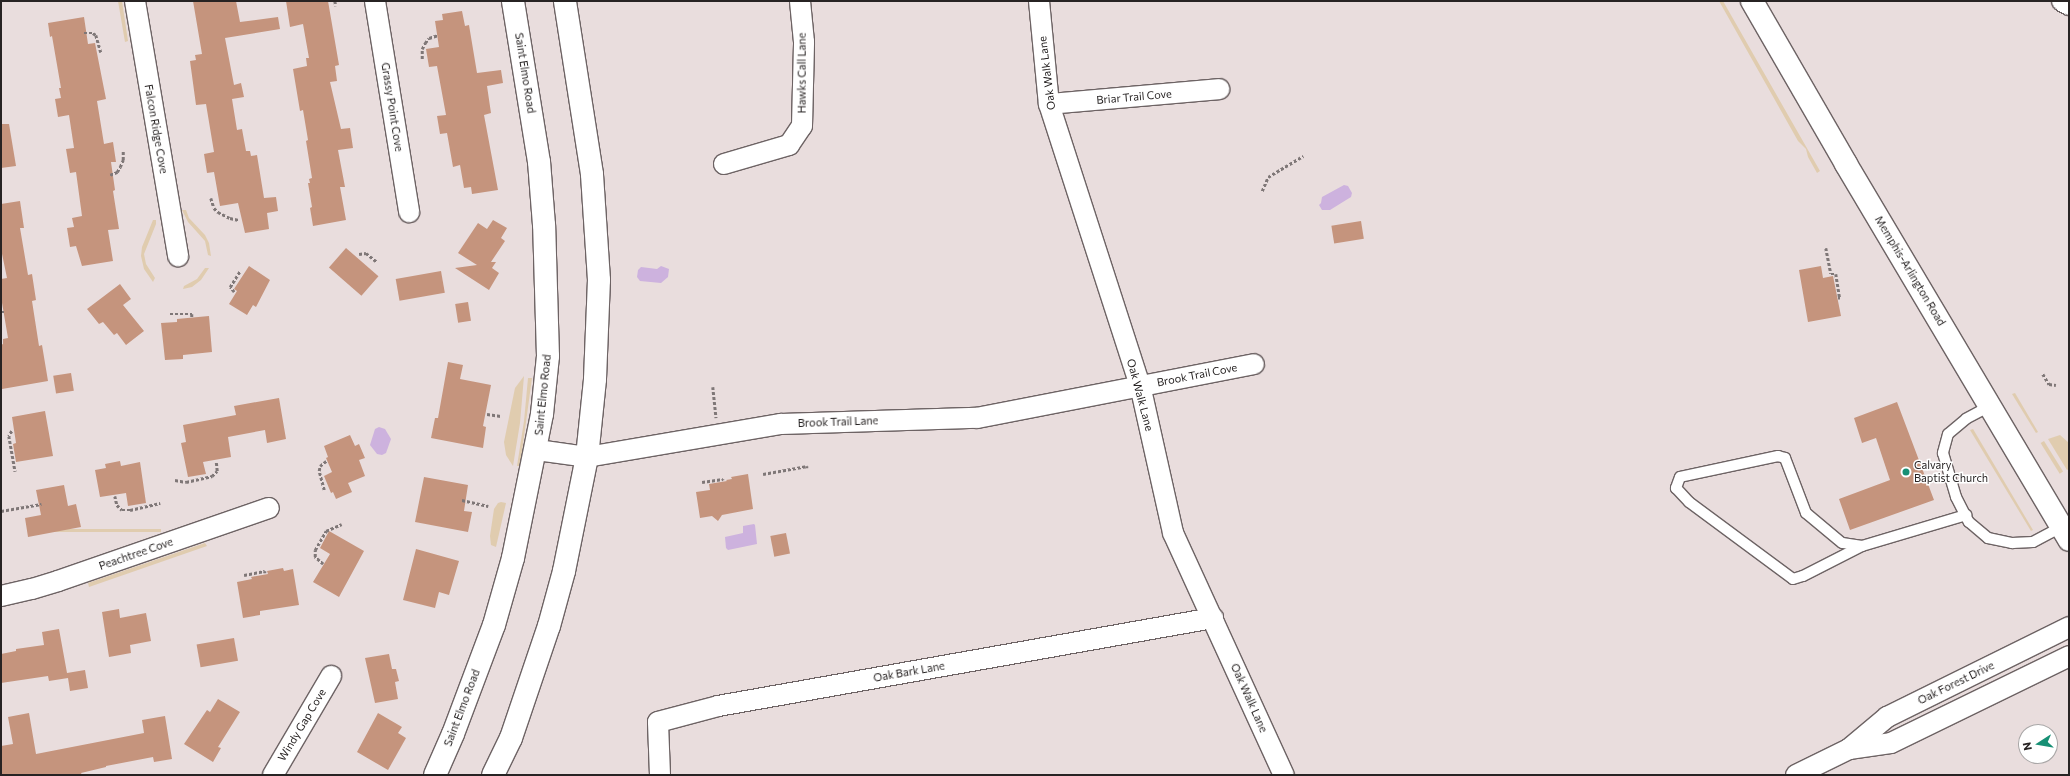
<!DOCTYPE html>
<html>
<head>
<meta charset="utf-8">
<style>
	body { margin:0 }
	#map { position:relative; width:2070px; height:776px; overflow:hidden; background:#e9dddd; font-family:Commissioner,sans-serif }
	div>[style] { position:absolute }
	[style*='--x'] { left:calc(var(--x)*1px); top:calc(var(--y)*1px); width:calc(var(--w)*1px); rotate:calc(var(--a)*1deg) }
	.green>* { inset:0; background:#e0ccaf; transform-origin:0 0 }
	.water>* { inset:0; background:#cdb2de }
	.building>* { inset:0; background:#c5947d; transform-origin:0 0 }
	.path>* { height:2.5px; margin-top:-1.25px; transform-origin:0; background:repeating-linear-gradient(90deg,#7f7777 0 3px,transparent 0 5px) }
	.roads { filter:drop-shadow(1px 0 #6d6364) drop-shadow(-1px 0 #6d6364) drop-shadow(0 1px #6d6364) drop-shadow(0 -1px #6d6364) }
	.lane>* { height:10px; margin:-5px; padding:0 5px; transform-origin:5px; border-radius:5px; background:#fff }
	.street>* { height:20px; margin:-10px; padding:0 10px; transform-origin:10px; border-radius:10px; background:#fff }
	.secondary>* { height:22px; margin:-11px; padding:0 11px; transform-origin:11px; border-radius:11px; background:#fff }
	.dots>* { width:11px; height:11px; translate:-50% -50%; box-sizing:border-box; border:2px solid #fff; border-radius:50% }
	span { translate:-50% -50%; white-space:nowrap; text-align:center; line-height:1.15; -webkit-text-stroke:3px #fff; paint-order:stroke }
	.street-label { font-size:11px; color:#272323 }
	.poi-label { font-size:11px; color:#272323 }
	.left { translate:0 -50%; text-align:left }
	.frame { position:absolute; inset:0; border:2px solid #272323; pointer-events:none }
	.north { position:absolute; left:2018px; top:724px; width:40px; height:40px; box-sizing:border-box; background:#fff; border:1px solid #a9a7a7; border-radius:50%; rotate:258deg; font-size:11px; font-weight:700; line-height:16px; text-align:center; color:#272323 }
	.north::after { content:''; display:block; margin:auto; width:14px; height:18px; background:#179075; clip-path:polygon(50% 0,100% 100%,50% 72%,0 100%) }
</style>
</head>
<body>
<div id="map">
	<div class="green">
		<div style="clip-path:polygon(118px 1px,122px 1px,128px 41px,125px 42px)"></div>
		<div style="clip-path:polygon(1719px 1px,1723px 1px,1820px 171px,1817px 173px,1808px 157px,1806px 149px,1798px 141px)"></div>
		<div style="clip-path:polygon(182px 210px,186px 210px,189px 218px,205px 235px,209px 243px,211px 256px,208px 255px,205px 241px,188px 222px)"></div>
		<div style="clip-path:polygon(153px 220px,156px 220px,156px 224px,144px 254px,146px 264px,155px 278px,153px 282px,144px 269px,141px 256px,142px 247px)"></div>
		<div style="clip-path:polygon(205px 268px,209px 268px,201px 280px,192px 287px,183px 289px,184px 286px,197px 279px)"></div>
		<div style="clip-path:polygon(524px 376px,520px 423px,513px 466px,506px 455px,504px 442px,515px 388px)"></div>
		<div style="clip-path:polygon(528px 378px,532px 378px,520px 466px,517px 466px,524px 421px)"></div>
		<div style="clip-path:polygon(2015px 393px,2038px 432px,2036px 433px,2012px 394px)"></div>
		<div style="clip-path:polygon(1973px 429px,2033px 530px,2031px 531px,1970px 430px)"></div>
		<div style="clip-path:polygon(2060px 435px,2069px 443px,2069px 469px,2067px 470px,2048px 439px)"></div>
		<div style="left:2044px;top:441px;width:36px;height:4px;rotate:58deg"></div>
		<div style="clip-path:polygon(501px 502px,506px 503px,496px 547px,491px 545px,490px 536px,494px 509px,498px 503px)"></div>
		<div style="left:511px;top:504px;width:3px;height:45px"></div>
		<div style="left:161px;top:529px;width:3px;height:108px;rotate:90deg"></div>
		<div style="clip-path:polygon(205px 543px,207px 546px,89px 587px,88px 583px)"></div>
	</div>
	<div class="water">
		<div style="clip-path:polygon(1344px 185px,1348px 186px,1352px 193px,1351px 197px,1330px 210px,1322px 210px,1319px 205px,1321px 203px,1322px 197px)"></div>
		<div style="clip-path:polygon(661px 266px,669px 269px,668px 277px,661px 283px,640px 281px,637px 277px,638px 270px,641px 267px,657px 269px)"></div>
		<div style="clip-path:polygon(379px 427px,385px 429px,391px 439px,386px 453px,382px 455px,377px 454px,370px 445px,375px 429px)"></div>
		<div style="clip-path:polygon(754px 524px,755px 525px,757px 544px,728px 550px,726px 548px,725px 537px,743px 533px,743px 526px)"></div>
	</div>
	<div class="building">
		<div style="clip-path:polygon(193px 1px,236px 1px,240px 22px,278px 17px,280px 29px,225px 38px,234px 85px,241px 83px,244px 97px,232px 99px,237px 130px,242px 129px,246px 151px,250px 151px,251px 156px,257px 155px,264px 198px,276px 197px,278px 211px,267px 213px,269px 229px,245px 233px,238px 203px,220px 206px,214px 172px,207px 173px,204px 154px,214px 152px,206px 104px,196px 105px,190px 61px,196px 60px,195px 55px,202px 54px)"></div>
		<div style="clip-path:polygon(286px 1px,328px 1px,339px 65px,335px 66px,337px 81px,330px 82px,341px 129px,350px 128px,353px 148px,338px 150px,345px 187px,340px 187px,346px 220px,313px 226px,310px 208px,312px 207px,308px 183px,310px 183px,309px 179px,312px 178px,306px 141px,308px 140px,303px 110px,300px 111px,293px 69px,307px 66px,306px 58px,309px 58px,303px 24px,290px 27px)"></div>
		<div style="clip-path:polygon(462px 11px,465px 26px,469px 25px,477px 73px,501px 70px,503px 83px,487px 86px,491px 113px,484px 115px,498px 190px,472px 194px,471px 187px,464px 188px,460px 165px,453px 167px,447px 133px,440px 134px,437px 116px,446px 115px,437px 66px,429px 67px,426px 49px,439px 47px,435px 21px,443px 20px,442px 14px)"></div>
		<div style="clip-path:polygon(84px 17px,88px 44px,95px 43px,106px 99px,97px 101px,104px 144px,113px 142px,116px 162px,111px 162px,115px 190px,113px 191px,119px 229px,108px 230px,113px 261px,82px 266px,76px 246px,70px 247px,67px 228px,74px 227px,72px 218px,82px 216px,76px 172px,70px 173px,66px 149px,74px 148px,69px 115px,58px 117px,55px 99px,61px 98px,59px 88px,61px 88px,52px 36px,50px 37px,48px 23px)"></div>
		<div style="clip-path:polygon(1px 124px,9px 124px,16px 166px,1px 168px)"></div>
		<div style="clip-path:polygon(20px 201px,24px 228px,20px 228px,28px 275px,32px 274px,36px 300px,32px 301px,39px 346px,42px 345px,48px 381px,2px 389px,1px 345px,3px 344px,3px 339px,8px 338px,1px 297px,1px 279px,7px 278px,1px 249px,1px 204px)"></div>
		<div style="clip-path:polygon(493px 220px,507px 228px,501px 238px,505px 241px,491px 262px,496px 262px,492px 268px,499px 273px,489px 290px,455px 268px,477px 265px,458px 253px,478px 223px,487px 229px)"></div>
		<div style="left:1361px;top:221px;width:18px;height:30px;rotate:81deg"></div>
		<div style="left:346px;top:248px;width:43px;height:26px;rotate:41deg"></div>
		<div style="clip-path:polygon(249px 266px,270px 280px,256px 307px,253px 305px,247px 315px,229px 304px,237px 291px,234px 289px)"></div>
		<div style="clip-path:polygon(1821px 266px,1823px 278px,1833px 276px,1841px 316px,1808px 322px,1799px 270px)"></div>
		<div style="left:441px;top:271px;width:22px;height:46px;rotate:80deg"></div>
		<div style="clip-path:polygon(120px 284px,131px 299px,123px 305px,144px 331px,126px 345px,117px 333px,114px 335px,103px 322px,99px 324px,87px 309px)"></div>
		<div style="left:468px;top:302px;width:19px;height:13px;rotate:81deg"></div>
		<div style="clip-path:polygon(209px 316px,212px 352px,183px 355px,183px 359px,165px 360px,161px 323px,177px 322px,177px 319px)"></div>
		<div style="clip-path:polygon(448px 362px,463px 365px,460px 379px,491px 385px,483px 426px,486px 427px,483px 448px,431px 438px,435px 418px,438px 418px)"></div>
		<div style="left:71px;top:373px;width:18px;height:18px;rotate:81deg"></div>
		<div style="clip-path:polygon(279px 398px,286px 439px,267px 443px,265px 430px,228px 437px,231px 457px,203px 462px,206px 474px,188px 477px,181px 443px,186px 442px,183px 425px,236px 415px,234px 406px)"></div>
		<div style="clip-path:polygon(1897px 402px,1934px 500px,1850px 530px,1839px 499px,1890px 480px,1876px 438px,1862px 443px,1854px 418px)"></div>
		<div style="clip-path:polygon(45px 411px,53px 456px,16px 462px,13px 444px,16px 443px,12px 417px)"></div>
		<div style="clip-path:polygon(350px 435px,355px 446px,359px 444px,365px 458px,359px 460px,365px 476px,348px 483px,352px 492px,336px 499px,333px 492px,331px 493px,324px 476px,332px 472px,326px 458px,328px 457px,324px 446px)"></div>
		<div style="clip-path:polygon(120px 461px,121px 466px,140px 462px,146px 503px,128px 506px,126px 493px,100px 497px,95px 470px,106px 468px,105px 464px)"></div>
		<div style="clip-path:polygon(748px 474px,753px 509px,722px 515px,718px 521px,712px 516px,700px 518px,696px 492px,710px 490px,709px 484px,727px 481px,726px 480px,732px 479px,731px 477px)"></div>
		<div style="clip-path:polygon(424px 477px,468px 485px,464px 511px,472px 512px,468px 532px,415px 522px)"></div>
		<div style="clip-path:polygon(64px 485px,68px 506px,76px 504px,81px 527px,28px 537px,25px 518px,41px 515px,36px 490px)"></div>
		<div style="clip-path:polygon(329px 531px,364px 551px,339px 597px,313px 582px,330px 554px,320px 548px)"></div>
		<div style="left:786px;top:533px;width:21px;height:16px;rotate:79deg"></div>
		<div style="clip-path:polygon(416px 549px,459px 561px,449px 595px,439px 592px,435px 608px,403px 600px)"></div>
		<div style="clip-path:polygon(283px 568px,284px 571px,293px 569px,299px 605px,260px 611px,260px 615px,243px 618px,237px 582px,252px 579px,251px 577px,268px 574px,267px 571px)"></div>
		<div style="clip-path:polygon(119px 609px,120px 618px,146px 613px,151px 641px,130px 645px,131px 653px,109px 657px,102px 612px)"></div>
		<div style="clip-path:polygon(59px 629px,67px 673px,85px 670px,88px 688px,70px 691px,68px 678px,49px 681px,48px 676px,1px 683px,1px 654px,16px 651px,16px 649px,44px 645px,42px 632px)"></div>
		<div style="left:234px;top:638px;width:23px;height:38px;rotate:80deg"></div>
		<div style="clip-path:polygon(389px 654px,392px 669px,396px 669px,399px 681px,395px 682px,398px 699px,375px 703px,365px 658px)"></div>
		<div style="clip-path:polygon(218px 699px,240px 712px,218px 747px,221px 748px,213px 762px,184px 744px,207px 710px,210px 712px)"></div>
		<div style="clip-path:polygon(29px 713px,36px 754px,144px 733px,142px 720px,165px 716px,172px 759px,154px 762px,153px 757px,106px 766px,106px 767px,81px 773px,82px 775px,1px 775px,1px 746px,13px 744px,8px 717px)"></div>
		<div style="clip-path:polygon(378px 713px,402px 727px,398px 733px,406px 738px,388px 770px,357px 752px)"></div>
	</div>
	<div class="path">
		<div style="--x:335;--y:1;--w:5;--a:79"></div>
		<div style="--x:84;--y:33;--w:9;--a:0"></div>
		<div style="--x:93;--y:33;--w:4;--a:34"></div>
		<div style="--x:96;--y:35;--w:18;--a:74"></div>
		<div style="--x:422;--y:59;--w:10;--a:-90"></div>
		<div style="--x:422;--y:49;--w:7;--a:-63"></div>
		<div style="--x:425;--y:43;--w:6;--a:-51"></div>
		<div style="--x:429;--y:38;--w:9;--a:-18"></div>
		<div style="--x:110;--y:175;--w:8;--a:-23"></div>
		<div style="--x:117;--y:172;--w:6;--a:-59"></div>
		<div style="--x:120;--y:167;--w:8;--a:-67"></div>
		<div style="--x:123;--y:160;--w:9;--a:-90"></div>
		<div style="--x:1262;--y:191;--w:15;--a:-67"></div>
		<div style="--x:1268;--y:177;--w:41;--a:-31"></div>
		<div style="--x:211;--y:198;--w:10;--a:73"></div>
		<div style="--x:214;--y:208;--w:6;--a:45"></div>
		<div style="--x:218;--y:212;--w:13;--a:27"></div>
		<div style="--x:230;--y:218;--w:9;--a:13"></div>
		<div style="--x:1826;--y:248;--w:26;--a:79"></div>
		<div style="--x:1831;--y:274;--w:5;--a:0"></div>
		<div style="--x:1836;--y:274;--w:24;--a:81"></div>
		<div style="--x:1840;--y:298;--w:2;--a:180"></div>
		<div style="--x:359;--y:254;--w:7;--a:-8"></div>
		<div style="--x:366;--y:253;--w:14;--a:39"></div>
		<div style="--x:234;--y:292;--w:6;--a:-129"></div>
		<div style="--x:230;--y:287;--w:19;--a:-58"></div>
		<div style="--x:1;--y:312;--w:3;--a:0"></div>
		<div style="--x:170;--y:314;--w:22;--a:0"></div>
		<div style="--x:192;--y:314;--w:4;--a:90"></div>
		<div style="--x:2043;--y:374;--w:12;--a:59"></div>
		<div style="--x:2049;--y:384;--w:7;--a:8"></div>
		<div style="--x:713;--y:387;--w:31;--a:84"></div>
		<div style="--x:487;--y:414;--w:14;--a:8"></div>
		<div style="--x:12;--y:431;--w:6;--a:121"></div>
		<div style="--x:9;--y:436;--w:36;--a:80"></div>
		<div style="--x:763;--y:474;--w:45;--a:-10.3"></div>
		<div style="--x:807;--y:466;--w:2;--a:90"></div>
		<div style="--x:175;--y:480;--w:11;--a:10"></div>
		<div style="--x:186;--y:482;--w:27;--a:-13"></div>
		<div style="--x:212;--y:476;--w:7;--a:-45"></div>
		<div style="--x:217;--y:471;--w:10;--a:-96"></div>
		<div style="--x:702;--y:482;--w:21;--a:-8"></div>
		<div style="--x:723;--y:479;--w:1;--a:90"></div>
		<div style="--x:324;--y:490;--w:20;--a:-105"></div>
		<div style="--x:319;--y:471;--w:5;--a:-79"></div>
		<div style="--x:320;--y:466;--w:8;--a:-40"></div>
		<div style="--x:115;--y:496;--w:9;--a:77"></div>
		<div style="--x:117;--y:505;--w:7;--a:45"></div>
		<div style="--x:122;--y:510;--w:8;--a:0"></div>
		<div style="--x:130;--y:510;--w:31;--a:-13"></div>
		<div style="--x:462;--y:500;--w:27;--a:13"></div>
		<div style="--x:1;--y:511;--w:41;--a:-9.9"></div>
		<div style="--x:323;--y:564;--w:11;--a:-139"></div>
		<div style="--x:315;--y:557;--w:7;--a:-90"></div>
		<div style="--x:315;--y:550;--w:22;--a:-60"></div>
		<div style="--x:326;--y:531;--w:17;--a:-24"></div>
		<div style="--x:244;--y:575;--w:21;--a:-11"></div>
		<div style="--x:265;--y:571;--w:2;--a:90"></div>
	</div>
	<div class="roads">
		<div class="lane">
			<div style="--x:1990;--y:406;--w:27;--a:152"></div>
			<div style="--x:1966;--y:419;--w:23;--a:140"></div>
			<div style="--x:1948;--y:434;--w:20;--a:105"></div>
			<div style="--x:1943;--y:453;--w:46;--a:73.5"></div>
			<div style="--x:1956;--y:497;--w:28;--a:63"></div>
			<div style="--x:1969;--y:522;--w:25;--a:40"></div>
			<div style="--x:1988;--y:538;--w:25;--a:12"></div>
			<div style="--x:2012;--y:543;--w:21;--a:-3"></div>
			<div style="--x:2033;--y:542;--w:32;--a:-28"></div>
			<div style="--x:1862;--y:546;--w:20;--a:-171"></div>
			<div style="--x:1842;--y:543;--w:47;--a:-140.2"></div>
			<div style="--x:1806;--y:513;--w:59;--a:-110.9"></div>
			<div style="--x:1785;--y:458;--w:7;--a:-164"></div>
			<div style="--x:1778;--y:456;--w:100;--a:167.9"></div>
			<div style="--x:1680;--y:477;--w:12;--a:110"></div>
			<div style="--x:1676;--y:488;--w:19;--a:47"></div>
			<div style="--x:1689;--y:502;--w:129;--a:36.5"></div>
			<div style="--x:1793;--y:579;--w:10;--a:-17"></div>
			<div style="--x:1803;--y:576;--w:66;--a:-27"></div>
			<div style="--x:1862;--y:546;--w:109;--a:-16.6"></div>
		</div>
		<div class="street">
			<div style="--x:135;--y:1;--w:259;--a:80.4"></div>
			<div style="--x:375;--y:1;--w:214;--a:80.8"></div>
			<div style="--x:1039;--y:1;--w:103;--a:84.5"></div>
			<div style="--x:1049;--y:104;--w:295;--a:72.1"></div>
			<div style="--x:1140;--y:385;--w:152;--a:77.4"></div>
			<div style="--x:1173;--y:533;--w:266;--a:65.4"></div>
			<div style="--x:2062;--y:1;--w:8;--a:30"></div>
			<div style="--x:1049;--y:104;--w:171;--a:-5"></div>
			<div style="--x:724;--y:164;--w:68;--a:-16.3"></div>
			<div style="--x:789;--y:145;--w:23;--a:-56"></div>
			<div style="--x:802;--y:126;--w:84;--a:-88.6"></div>
			<div style="--x:804;--y:42;--w:41;--a:-95.6"></div>
			<div style="--x:537;--y:450;--w:50;--a:8"></div>
			<div style="--x:587;--y:457;--w:197;--a:-9.7"></div>
			<div style="--x:781;--y:424;--w:196;--a:-1.8"></div>
			<div style="--x:977;--y:418;--w:282;--a:-11"></div>
			<div style="--x:1;--y:596;--w:32;--a:-13"></div>
			<div style="--x:32;--y:589;--w:27;--a:-17"></div>
			<div style="--x:58;--y:581;--w:223;--a:-19.1"></div>
			<div style="--x:1849;--y:749;--w:42;--a:-8.1"></div>
			<div style="--x:1891;--y:743;--w:198;--a:-26"></div>
			<div style="--x:273;--y:775;--w:115;--a:-59.6"></div>
			<div style="--x:660;--y:775;--w:53;--a:-92.2"></div>
			<div style="--x:658;--y:722;--w:62;--a:-14.9"></div>
			<div style="--x:718;--y:706;--w:503;--a:-10.08"></div>
			<div style="--x:1796;--y:775;--w:59;--a:-26.1"></div>
			<div style="--x:1849;--y:749;--w:50;--a:-40.1"></div>
			<div style="--x:1887;--y:717;--w:203;--a:-26.3"></div>
		</div>
		<div class="secondary">
			<div style="--x:1752;--y:1;--w:188;--a:60"></div>
			<div style="--x:1846;--y:164;--w:437;--a:59.3"></div>
			<div style="--x:435;--y:775;--w:45;--a:-66.3"></div>
			<div style="--x:453;--y:734;--w:116;--a:-69.4"></div>
			<div style="--x:494;--y:625;--w:70;--a:-74.2"></div>
			<div style="--x:513;--y:558;--w:147;--a:-78.6"></div>
			<div style="--x:542;--y:414;--w:58;--a:-84.1"></div>
			<div style="--x:548;--y:356;--w:131;--a:-91.7"></div>
			<div style="--x:544;--y:225;--w:63;--a:-94.5"></div>
			<div style="--x:539;--y:162;--w:163;--a:-99.2"></div>
			<div style="--x:493;--y:775;--w:41;--a:-64.1"></div>
			<div style="--x:511;--y:738;--w:118;--a:-71.3"></div>
			<div style="--x:549;--y:626;--w:57;--a:-74.7"></div>
			<div style="--x:564;--y:571;--w:116;--a:-78.6"></div>
			<div style="--x:587;--y:457;--w:78;--a:-84.1"></div>
			<div style="--x:595;--y:379;--w:99;--a:-87.7"></div>
			<div style="--x:599;--y:280;--w:106;--a:-93.8"></div>
			<div style="--x:592;--y:174;--w:175;--a:-98.9"></div>
		</div>
	</div>
	<div class="dots">
		<div style="left:1906px;top:472px;background:#179075"></div>
	</div>
	<div class="street-label">
		<span style="left:525px;top:73px;rotate:81deg">Saint Elmo Road</span>
		<span style="left:802px;top:73px;rotate:-90deg">Hawks Call Lane</span>
		<span style="left:1047px;top:73px;rotate:-97deg">Oak Walk Lane</span>
		<span style="left:1134px;top:97px;rotate:-5deg">Briar Trail Cove</span>
		<span style="left:392px;top:107px;rotate:81deg">Grassy Point Cove</span>
		<span style="left:156px;top:129px;rotate:80deg">Falcon Ridge Cove</span>
		<span style="left:1910px;top:271px;rotate:59deg">Memphis-Arlington Road</span>
		<span style="left:1197px;top:375px;rotate:-11deg">Brook Trail Cove</span>
		<span style="left:543px;top:395px;rotate:-84deg">Saint Elmo Road</span>
		<span style="left:1140px;top:395px;rotate:75deg">Oak Walk Lane</span>
		<span style="left:838px;top:422px;rotate:-2deg">Brook Trail Lane</span>
		<span style="left:136px;top:554px;rotate:-19deg">Peachtree Cove</span>
		<span style="left:909px;top:672px;rotate:-10deg">Oak Bark Lane</span>
		<span style="left:1956px;top:683px;rotate:-26deg">Oak Forest Drive</span>
		<span style="left:1249px;top:698px;rotate:66deg">Oak Walk Lane</span>
		<span style="left:462px;top:708px;rotate:-69deg">Saint Elmo Road</span>
		<span style="left:302px;top:725px;rotate:-59deg">Windy Gap Cove</span>
	</div>
	<div class="poi-label">
		<span class="left" style="left:1914px;top:472px">Calvary<br>Baptist Church</span>
	</div>
	<div class="frame"></div>
	<div class="north">N</div>
</div>
</body>
</html>
